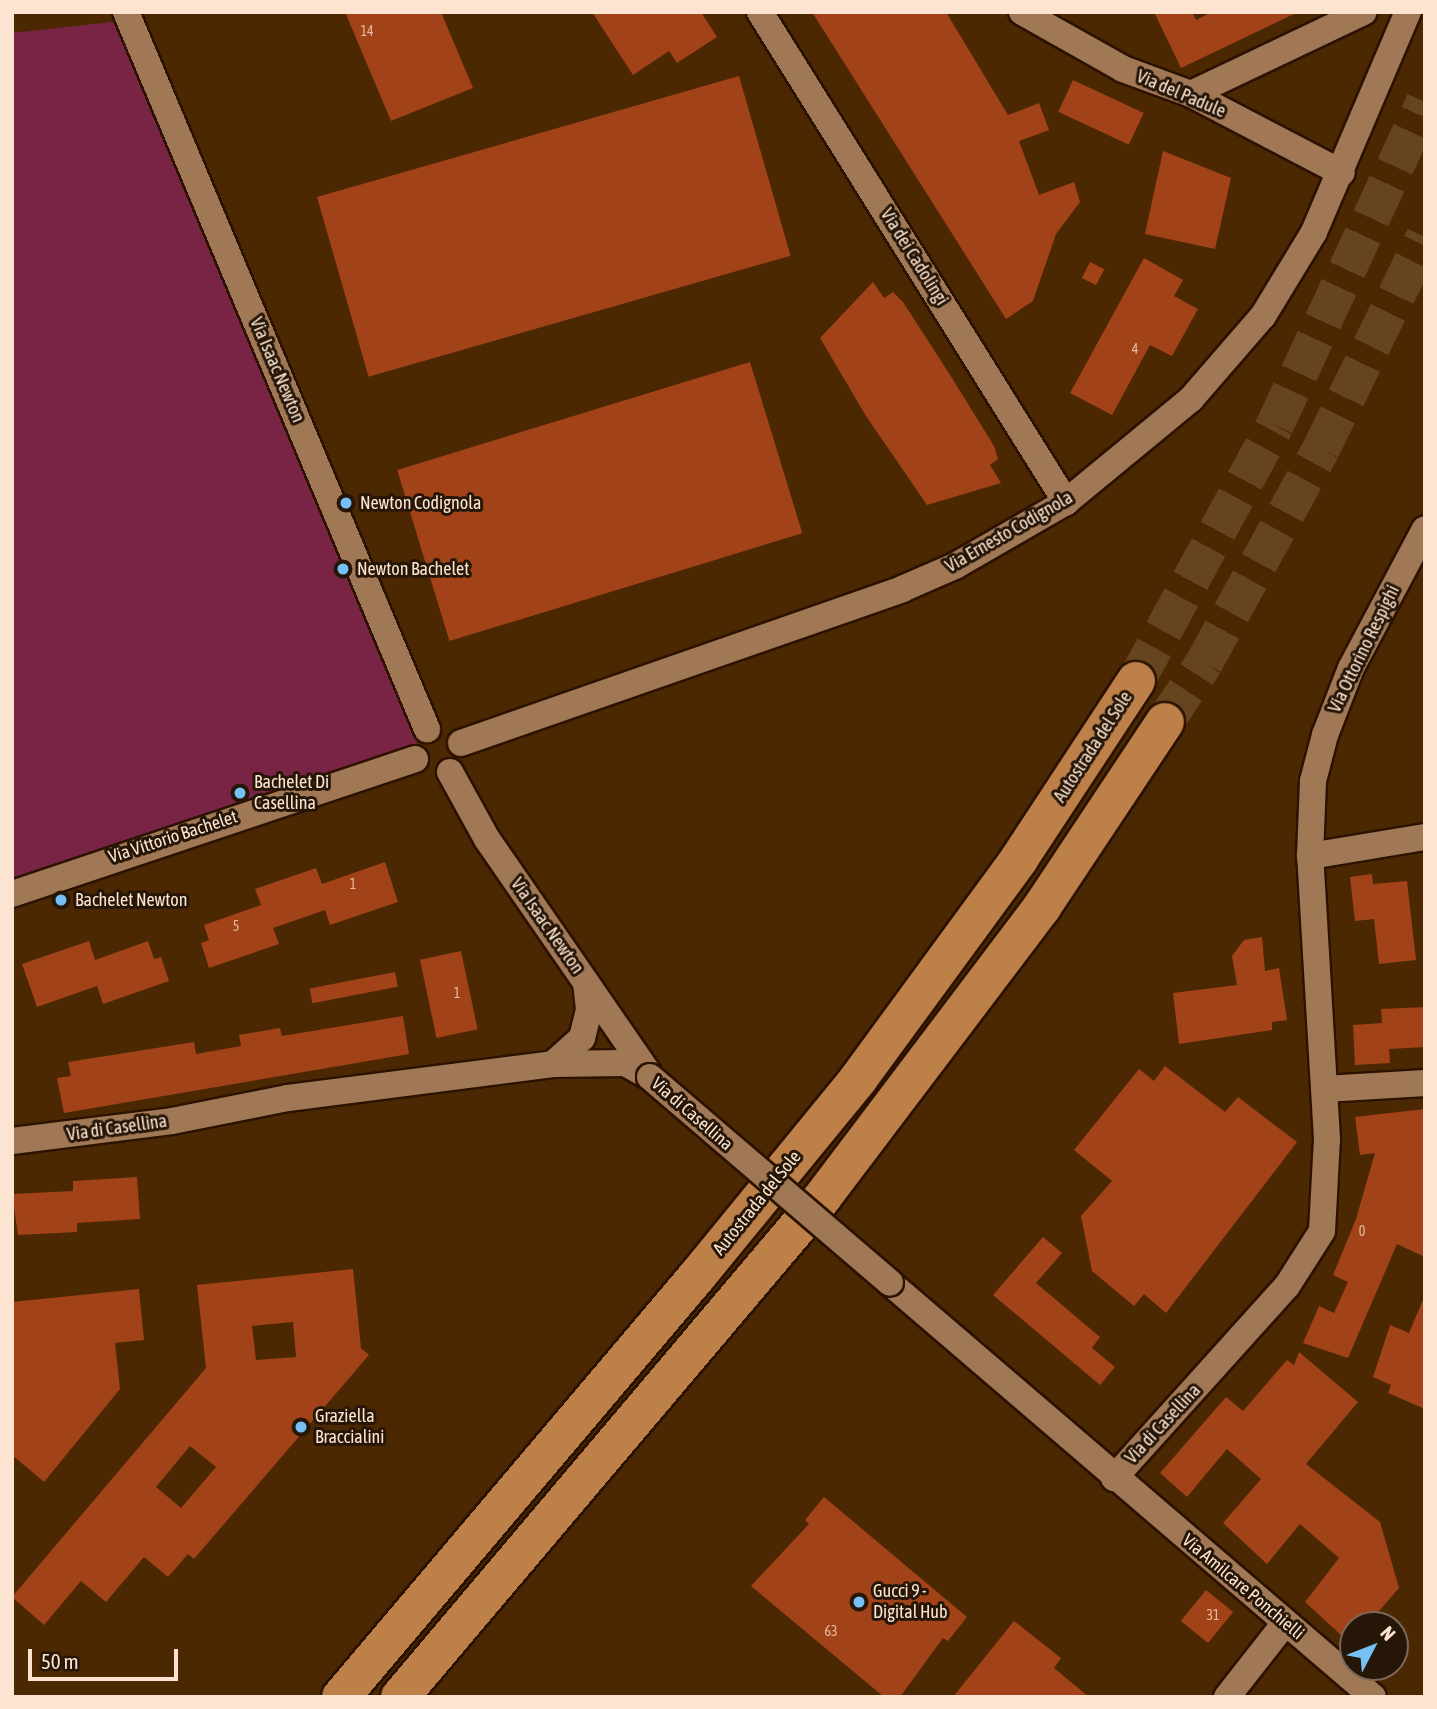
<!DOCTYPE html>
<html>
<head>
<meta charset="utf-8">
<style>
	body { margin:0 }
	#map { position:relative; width:1437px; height:1709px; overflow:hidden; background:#4b2801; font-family:"Asap Condensed",sans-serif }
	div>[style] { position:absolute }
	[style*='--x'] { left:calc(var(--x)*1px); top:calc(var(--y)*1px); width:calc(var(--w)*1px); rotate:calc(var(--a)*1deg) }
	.green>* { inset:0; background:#792444 }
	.building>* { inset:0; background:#a24218; transform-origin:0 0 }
	.highway-tunnel>* { height:38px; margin-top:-19px; transform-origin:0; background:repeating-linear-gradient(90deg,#664420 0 38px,transparent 0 57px) }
	.roads { filter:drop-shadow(2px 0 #2c1200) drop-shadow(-2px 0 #2c1200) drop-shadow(0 2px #2c1200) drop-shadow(0 -2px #2c1200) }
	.minor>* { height:26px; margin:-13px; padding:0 13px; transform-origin:13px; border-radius:13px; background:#a17855 }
	.highway>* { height:38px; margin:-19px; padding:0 19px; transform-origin:19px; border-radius:19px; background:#be8049 }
	.bridges { filter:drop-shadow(2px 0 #2c1200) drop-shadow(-2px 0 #2c1200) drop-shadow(0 2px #2c1200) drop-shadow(0 -2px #2c1200) }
	.minor-bridge>* { height:26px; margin:-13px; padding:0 13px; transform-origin:13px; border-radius:13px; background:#a17855 }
	.dots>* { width:19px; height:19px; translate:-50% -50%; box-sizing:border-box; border:4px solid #261607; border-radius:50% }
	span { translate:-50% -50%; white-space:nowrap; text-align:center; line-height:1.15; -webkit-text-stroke:6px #261607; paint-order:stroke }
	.number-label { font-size:14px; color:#e6bca3 }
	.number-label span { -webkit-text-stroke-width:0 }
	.street-label { font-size:18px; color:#fce4d1 }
	.poi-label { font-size:18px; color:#fce4d1 }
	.left { translate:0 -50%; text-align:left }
	.frame { position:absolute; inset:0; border:14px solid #fce4d1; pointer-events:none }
	.north { position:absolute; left:1339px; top:1611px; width:70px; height:70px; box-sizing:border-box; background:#261607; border:2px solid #7c6858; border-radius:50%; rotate:48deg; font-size:19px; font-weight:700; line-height:28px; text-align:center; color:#fce4d1 }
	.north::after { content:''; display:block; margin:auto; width:24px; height:32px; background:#75c0f6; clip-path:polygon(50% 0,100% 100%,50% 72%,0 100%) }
	.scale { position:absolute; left:28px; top:1649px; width:150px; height:32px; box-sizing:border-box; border:4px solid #fce4d1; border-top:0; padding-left:9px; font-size:21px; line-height:24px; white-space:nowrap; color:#fce4d1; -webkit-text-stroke:5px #261607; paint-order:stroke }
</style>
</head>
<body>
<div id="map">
	<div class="green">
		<div style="clip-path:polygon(130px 20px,420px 734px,414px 750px,12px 894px,12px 33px)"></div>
	</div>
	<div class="building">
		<div style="clip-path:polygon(345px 12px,441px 12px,473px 88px,391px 121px)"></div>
		<div style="clip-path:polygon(592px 12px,701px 12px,717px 37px,677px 63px,669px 51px,633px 75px)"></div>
		<div style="clip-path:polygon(812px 12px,946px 12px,1008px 115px,1039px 103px,1049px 130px,1019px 141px,1039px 195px,1074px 182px,1080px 202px,1056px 234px,1033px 301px,1006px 319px)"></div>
		<div style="clip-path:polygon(1154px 12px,1192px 12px,1196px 20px,1212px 12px,1298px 12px,1181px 68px)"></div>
		<div style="left:739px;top:76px;width:187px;height:439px;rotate:74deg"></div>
		<div style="left:1073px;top:80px;width:78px;height:35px;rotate:25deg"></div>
		<div style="clip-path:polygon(1163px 151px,1231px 178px,1215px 249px,1145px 234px)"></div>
		<div style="clip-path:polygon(1144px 258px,1183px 280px,1174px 296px,1198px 309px,1172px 356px,1150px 345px,1112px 415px,1070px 393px)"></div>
		<div style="left:1090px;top:262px;width:16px;height:18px;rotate:27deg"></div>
		<div style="clip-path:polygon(873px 282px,884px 298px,893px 292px,903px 302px,952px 378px,994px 446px,998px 459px,990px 465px,1001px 483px,927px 505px,866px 416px,820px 338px)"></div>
		<div style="left:750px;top:362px;width:179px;height:369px;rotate:73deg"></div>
		<div style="clip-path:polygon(385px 862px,398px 902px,330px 925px,325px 910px,273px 928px,279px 944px,209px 968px,201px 943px,209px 940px,204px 925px,261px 905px,255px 889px,316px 868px,322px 884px)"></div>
		<div style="clip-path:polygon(1372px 874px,1373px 884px,1407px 881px,1416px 960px,1379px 964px,1374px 919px,1355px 921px,1350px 877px)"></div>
		<div style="clip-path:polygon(1262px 937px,1265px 971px,1279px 968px,1287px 1020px,1272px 1022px,1272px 1030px,1179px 1044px,1173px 993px,1237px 985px,1232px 956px,1244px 940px)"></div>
		<div style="clip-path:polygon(89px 941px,95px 960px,148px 941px,154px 959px,161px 957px,169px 981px,103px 1004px,97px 986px,37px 1007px,22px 964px)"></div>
		<div style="left:461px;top:951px;width:80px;height:42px;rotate:78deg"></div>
		<div style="left:395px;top:972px;width:15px;height:87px;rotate:79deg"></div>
		<div style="clip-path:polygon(1425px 1007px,1425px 1047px,1389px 1049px,1390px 1063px,1355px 1065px,1353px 1025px,1382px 1023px,1381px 1009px)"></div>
		<div style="clip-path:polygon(403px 1016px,409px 1054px,64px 1113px,57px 1078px,71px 1076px,68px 1062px,194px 1042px,196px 1054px,241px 1046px,239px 1035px,280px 1028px,282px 1036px)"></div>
		<div style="clip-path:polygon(1165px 1066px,1225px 1112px,1238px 1097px,1297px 1142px,1166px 1313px,1144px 1294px,1134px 1306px,1092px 1271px,1081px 1216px,1112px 1181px,1074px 1150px,1139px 1069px,1154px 1081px)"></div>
		<div style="clip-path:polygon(1425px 1109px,1425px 1257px,1397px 1244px,1348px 1358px,1303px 1343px,1319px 1306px,1334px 1313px,1348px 1282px,1333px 1275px,1356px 1219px,1375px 1153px,1360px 1155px,1355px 1117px)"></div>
		<div style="clip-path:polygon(137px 1177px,140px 1219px,77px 1223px,77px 1232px,18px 1235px,12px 1194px,73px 1191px,73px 1181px)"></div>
		<div style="clip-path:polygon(1043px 1237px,1062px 1253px,1036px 1283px,1100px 1337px,1092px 1348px,1115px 1367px,1100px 1385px,993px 1295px)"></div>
		<div style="clip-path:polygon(evenodd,353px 1269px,361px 1348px,369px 1355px,194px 1559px,188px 1554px,168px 1577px,144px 1557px,106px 1602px,81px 1581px,44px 1625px,12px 1597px,206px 1368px,197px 1285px,353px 1269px,293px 1322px,296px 1357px,256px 1360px,252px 1326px,293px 1322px,353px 1269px,190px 1446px,216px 1467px,181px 1508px,156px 1487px,190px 1446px)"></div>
		<div style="clip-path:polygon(139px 1289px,144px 1340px,115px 1343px,120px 1389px,44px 1482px,12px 1455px,12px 1302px)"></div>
		<div style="clip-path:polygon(1425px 1295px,1425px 1409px,1388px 1393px,1391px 1385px,1373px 1377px,1390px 1325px,1409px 1333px)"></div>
		<div style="clip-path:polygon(1299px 1352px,1358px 1402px,1306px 1464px,1380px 1522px,1399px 1588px,1367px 1625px,1353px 1625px,1353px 1646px,1305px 1602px,1339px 1558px,1300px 1524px,1267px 1564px,1223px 1523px,1261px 1479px,1227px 1449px,1187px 1497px,1160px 1473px,1226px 1397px,1243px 1411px,1287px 1360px,1294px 1365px)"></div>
		<div style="clip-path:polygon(824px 1497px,967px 1617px,948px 1641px,943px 1638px,900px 1697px,884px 1697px,751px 1586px,809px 1524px,805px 1520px)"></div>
		<div style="left:1206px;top:1590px;width:35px;height:40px;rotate:39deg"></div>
		<div style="clip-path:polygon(1014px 1621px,1061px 1658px,1054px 1668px,1089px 1697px,953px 1697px)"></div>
	</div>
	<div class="highway-tunnel">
		<div style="--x:1136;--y:681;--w:291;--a:-61.5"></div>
		<div style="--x:1275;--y:425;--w:356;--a:-65.1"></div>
		<div style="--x:1165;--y:722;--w:71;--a:-56.5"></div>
		<div style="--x:1204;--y:663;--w:244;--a:-61.3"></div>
		<div style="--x:1321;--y:449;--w:236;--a:-63.9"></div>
	</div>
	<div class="roads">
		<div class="minor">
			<div style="--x:126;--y:12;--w:778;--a:67.23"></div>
			<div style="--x:760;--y:12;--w:578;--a:58.02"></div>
			<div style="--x:1022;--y:12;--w:116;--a:29.4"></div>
			<div style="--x:1123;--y:69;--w:72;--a:20.2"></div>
			<div style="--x:1191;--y:94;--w:170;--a:27.6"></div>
			<div style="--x:1191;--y:94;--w:191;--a:-25.4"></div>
			<div style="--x:461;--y:743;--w:467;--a:-19.2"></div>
			<div style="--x:902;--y:589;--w:58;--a:-23.5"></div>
			<div style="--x:955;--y:566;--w:128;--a:-30"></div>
			<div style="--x:1066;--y:502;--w:162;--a:-39.5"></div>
			<div style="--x:1191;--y:399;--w:110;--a:-49.1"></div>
			<div style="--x:1263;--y:316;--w:98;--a:-58.7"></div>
			<div style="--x:1314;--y:232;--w:239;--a:-66.9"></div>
			<div style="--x:450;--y:772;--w:77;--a:61.1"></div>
			<div style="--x:487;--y:839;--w:285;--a:55.4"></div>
			<div style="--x:1310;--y:856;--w:117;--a:-9.4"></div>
			<div style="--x:12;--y:894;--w:425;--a:-18.5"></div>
			<div style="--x:553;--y:1064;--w:39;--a:-42"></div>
			<div style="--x:582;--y:1038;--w:29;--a:-76"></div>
			<div style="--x:589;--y:1010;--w:27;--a:-96"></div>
			<div style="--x:1325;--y:1089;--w:100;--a:-3.4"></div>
			<div style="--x:12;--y:1141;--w:161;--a:-7.1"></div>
			<div style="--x:172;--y:1121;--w:118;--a:-11.2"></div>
			<div style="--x:288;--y:1098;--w:267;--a:-7.3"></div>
			<div style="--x:553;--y:1064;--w:72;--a:-0.8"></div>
			<div style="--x:625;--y:1063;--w:29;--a:29"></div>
			<div style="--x:890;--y:1283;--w:636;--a:40.6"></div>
			<div style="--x:1114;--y:1478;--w:258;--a:-48"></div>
			<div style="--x:1287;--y:1286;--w:65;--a:-57.5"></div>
			<div style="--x:1322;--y:1231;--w:92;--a:-86.9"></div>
			<div style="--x:1327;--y:1139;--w:284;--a:-93.4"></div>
			<div style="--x:1310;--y:856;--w:75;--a:-87.7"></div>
			<div style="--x:1313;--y:781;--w:48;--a:-75.4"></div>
			<div style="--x:1325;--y:735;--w:72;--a:-68.8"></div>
			<div style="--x:1351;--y:668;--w:157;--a:-62"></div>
			<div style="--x:1227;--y:1697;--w:94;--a:-51.9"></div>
		</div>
		<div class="highway">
			<div style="--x:341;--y:1697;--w:553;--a:-49.77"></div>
			<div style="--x:698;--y:1275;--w:254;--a:-50.7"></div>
			<div style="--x:859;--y:1078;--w:271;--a:-53.8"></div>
			<div style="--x:1019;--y:859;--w:213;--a:-56.7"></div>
			<div style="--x:400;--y:1697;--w:654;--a:-49.78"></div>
			<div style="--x:822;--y:1198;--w:365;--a:-52.9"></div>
			<div style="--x:1042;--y:907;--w:222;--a:-56.4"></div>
		</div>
	</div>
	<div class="bridges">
		<div class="minor-bridge">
			<div style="--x:650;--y:1077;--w:316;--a:40.6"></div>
		</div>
	</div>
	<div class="dots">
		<div style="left:346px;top:503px;background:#75c0f6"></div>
		<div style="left:343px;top:569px;background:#75c0f6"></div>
		<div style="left:240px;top:793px;background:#75c0f6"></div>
		<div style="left:61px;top:900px;background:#75c0f6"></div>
		<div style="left:301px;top:1427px;background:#75c0f6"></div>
		<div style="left:859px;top:1602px;background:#75c0f6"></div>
	</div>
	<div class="number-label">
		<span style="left:367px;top:31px">14</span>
		<span style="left:1135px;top:349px">4</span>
		<span style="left:353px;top:884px">1</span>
		<span style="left:236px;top:926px">5</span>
		<span style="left:457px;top:993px">1</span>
		<span style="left:1362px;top:1231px">0</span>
		<span style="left:1213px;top:1615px">31</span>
		<span style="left:831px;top:1631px">63</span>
	</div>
	<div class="street-label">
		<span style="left:1181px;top:94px;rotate:23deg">Via del Padule</span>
		<span style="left:914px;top:257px;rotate:58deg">Via dei Cadolingi</span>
		<span style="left:277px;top:370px;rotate:67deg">Via Isaac Newton</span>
		<span style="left:1009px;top:532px;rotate:-30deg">Via Ernesto Codignola</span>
		<span style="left:1364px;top:649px;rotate:-64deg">Via Ottorino Respighi</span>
		<span style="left:1093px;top:747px;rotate:-57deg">Autostrada del Sole</span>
		<span style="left:173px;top:837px;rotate:-18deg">Via Vittorio Bachelet</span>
		<span style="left:547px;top:926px;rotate:55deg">Via Isaac Newton</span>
		<span style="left:692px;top:1114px;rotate:41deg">Via di Casellina</span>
		<span style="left:117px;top:1128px;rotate:-8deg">Via di Casellina</span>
		<span style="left:757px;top:1203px;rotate:-51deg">Autostrada del Sole</span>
		<span style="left:1163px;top:1424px;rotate:-47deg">Via di Casellina</span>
		<span style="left:1243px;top:1587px;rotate:40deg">Via Amilcare Ponchielli</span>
	</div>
	<div class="poi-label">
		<span class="left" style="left:360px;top:503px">Newton Codignola</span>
		<span class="left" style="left:357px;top:569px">Newton Bachelet</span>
		<span class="left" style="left:254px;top:793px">Bachelet Di<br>Casellina</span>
		<span class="left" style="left:75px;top:900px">Bachelet Newton</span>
		<span class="left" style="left:315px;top:1427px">Graziella<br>Braccialini</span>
		<span class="left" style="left:873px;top:1602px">Gucci 9 -<br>Digital Hub</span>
	</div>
	<div class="frame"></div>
	<div class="north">N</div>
	<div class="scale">50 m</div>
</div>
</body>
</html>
